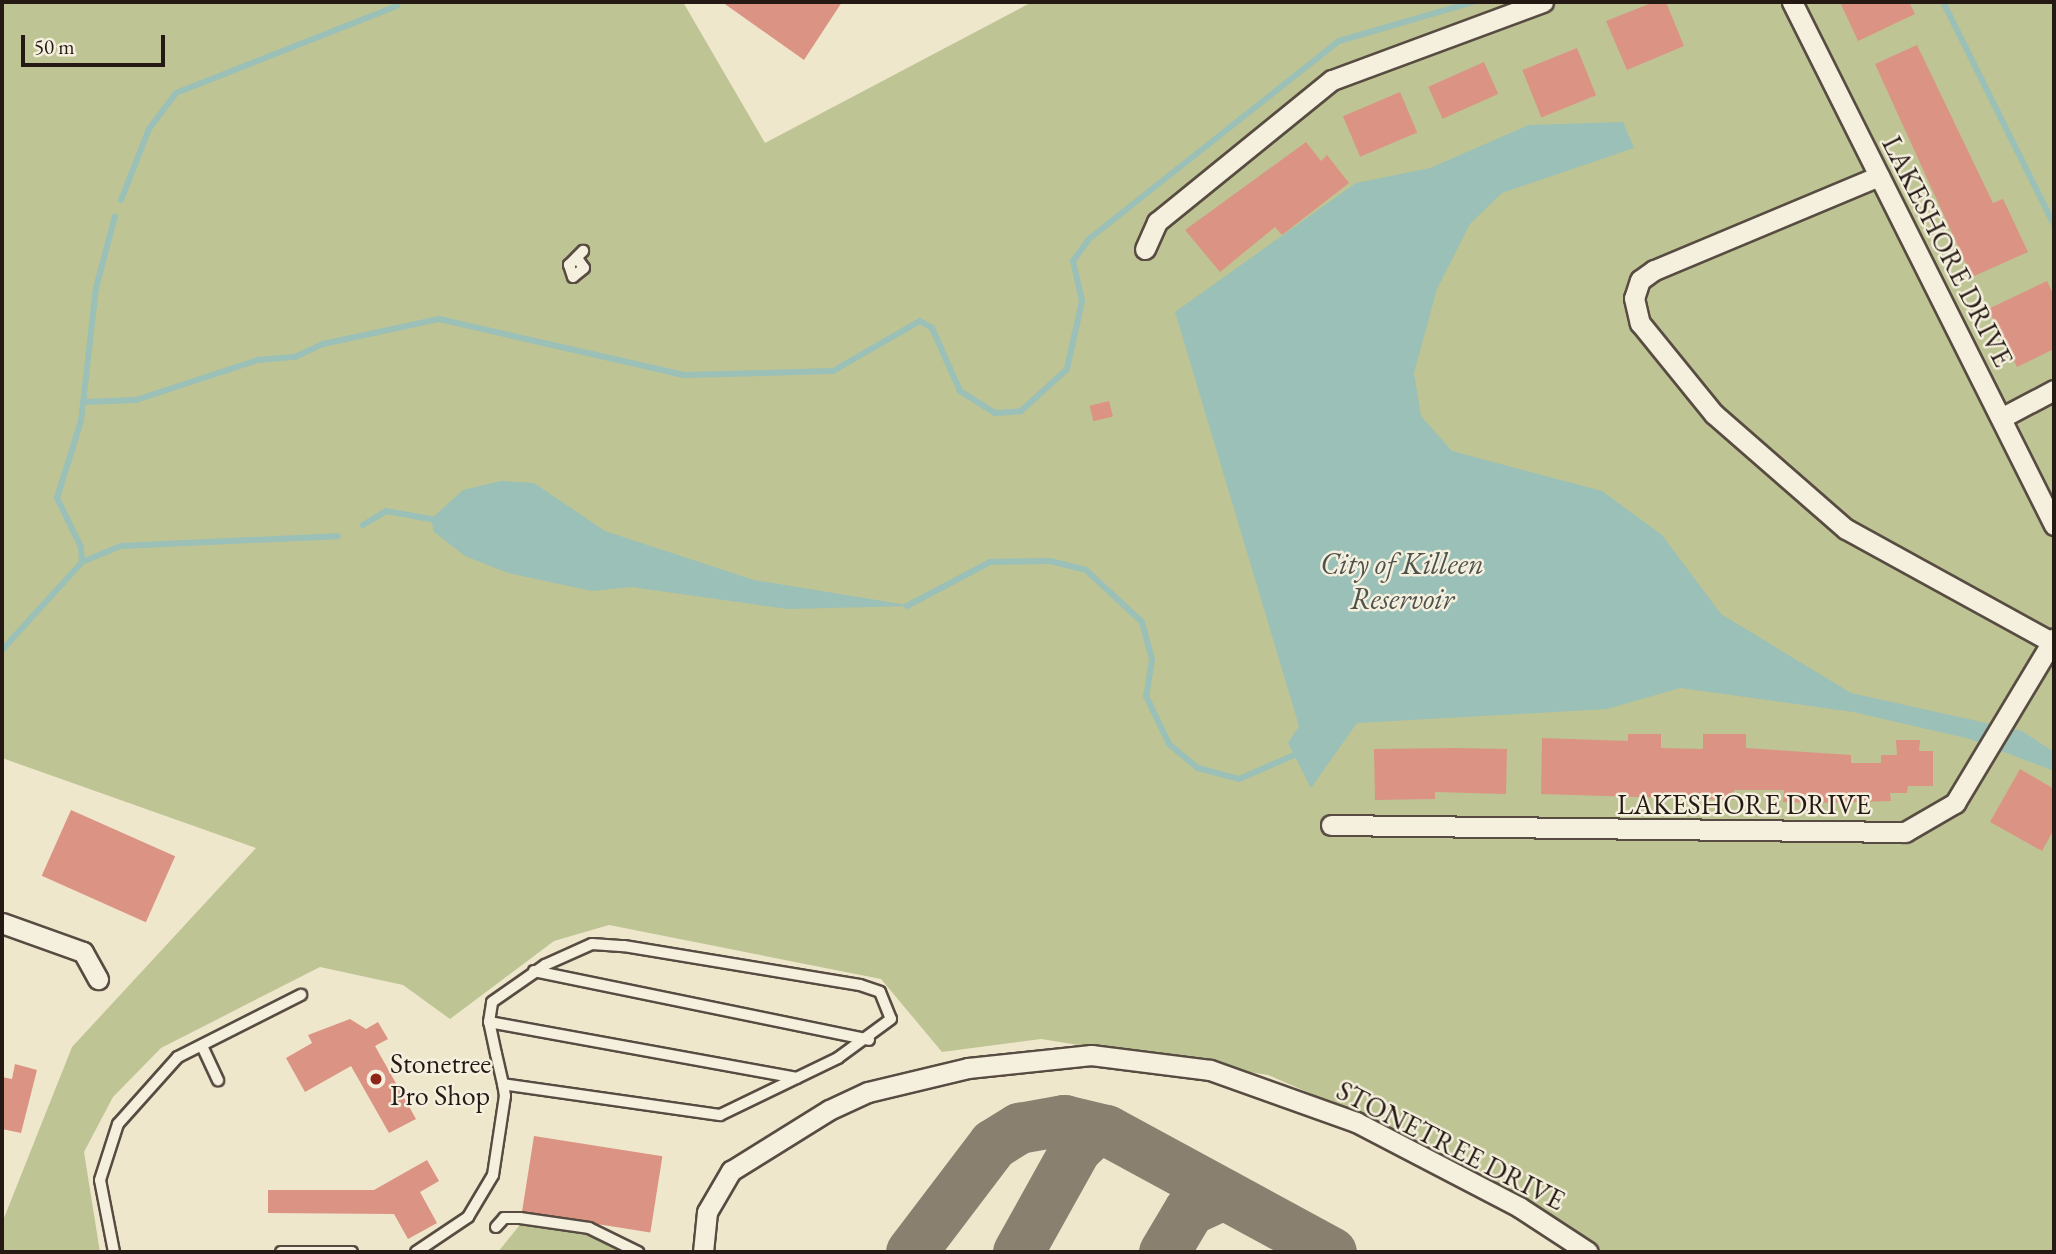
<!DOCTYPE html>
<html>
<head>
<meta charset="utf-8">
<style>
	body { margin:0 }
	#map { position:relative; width:2056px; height:1254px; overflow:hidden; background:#efe7cc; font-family:"EB Garamond",serif }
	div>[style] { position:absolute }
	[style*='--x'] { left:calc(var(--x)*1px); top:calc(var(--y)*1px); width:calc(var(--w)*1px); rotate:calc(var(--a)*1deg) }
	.green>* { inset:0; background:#bfc494 }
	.water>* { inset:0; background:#9ac0b7 }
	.stream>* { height:6px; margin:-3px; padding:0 3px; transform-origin:3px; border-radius:3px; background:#9ac0b7 }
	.taxiway>* { height:51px; margin:-25.5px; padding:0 25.5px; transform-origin:25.5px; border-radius:25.5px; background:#8a8070 }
	.building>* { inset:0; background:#db9384; transform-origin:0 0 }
	.roads { filter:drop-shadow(2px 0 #584c42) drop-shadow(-2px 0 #584c42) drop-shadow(0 2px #584c42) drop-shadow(0 -2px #584c42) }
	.lane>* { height:10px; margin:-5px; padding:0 5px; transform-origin:5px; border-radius:5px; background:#f5efde }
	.street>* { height:19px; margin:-9.5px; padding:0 9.5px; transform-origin:9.5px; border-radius:9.5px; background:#f5efde }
	.dots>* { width:19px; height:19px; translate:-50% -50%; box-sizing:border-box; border:4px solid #f5efde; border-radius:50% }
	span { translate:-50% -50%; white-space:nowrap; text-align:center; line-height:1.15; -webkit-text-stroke:5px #f5efde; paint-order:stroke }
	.street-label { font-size:28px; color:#251914 }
	.poi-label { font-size:28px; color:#251914 }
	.left { translate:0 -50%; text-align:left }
	.water-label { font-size:30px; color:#4e534d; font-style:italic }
	.frame { position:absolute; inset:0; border:4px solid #251914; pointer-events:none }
	.scale { position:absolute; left:21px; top:35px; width:144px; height:32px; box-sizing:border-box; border:4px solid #251914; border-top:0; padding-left:9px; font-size:21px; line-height:24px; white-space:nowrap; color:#251914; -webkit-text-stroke:5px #f5efde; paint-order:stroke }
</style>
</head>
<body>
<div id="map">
	<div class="green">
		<div style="clip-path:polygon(2px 2px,683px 2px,765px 143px,1032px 2px,2054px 2px,2054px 1252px,1599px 1252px,1465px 1161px,1268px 1075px,1041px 1039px,942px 1052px,881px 979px,609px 925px,554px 941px,450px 1019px,403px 985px,320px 967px,161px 1048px,113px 1097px,84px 1152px,100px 1252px,2px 1252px,2px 1223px,72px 1047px,256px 848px,2px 758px)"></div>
		<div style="clip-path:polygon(523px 1221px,586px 1231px,628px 1252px,498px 1252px)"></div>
	</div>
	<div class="water">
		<div style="clip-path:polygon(1623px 122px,1634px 148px,1502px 193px,1470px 224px,1437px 289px,1414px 373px,1421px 416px,1452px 451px,1602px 491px,1662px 535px,1721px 614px,1851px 693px,2022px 731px,2054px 752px,2054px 771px,1970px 739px,1853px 712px,1680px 688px,1607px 709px,1357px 723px,1311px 788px,1288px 743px,1299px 726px,1175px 312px,1356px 183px,1430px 168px,1529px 125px)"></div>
		<div style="clip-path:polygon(501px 481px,534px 483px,605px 531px,754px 580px,913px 606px,787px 609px,631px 587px,592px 591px,508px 573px,465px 556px,434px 532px,431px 519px,463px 490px)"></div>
	</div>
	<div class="stream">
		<div style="--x:1943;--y:2;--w:249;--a:63.5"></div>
		<div style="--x:121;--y:200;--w:76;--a:-68.5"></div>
		<div style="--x:149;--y:129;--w:45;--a:-53.1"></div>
		<div style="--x:176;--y:93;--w:238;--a:-21.5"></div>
		<div style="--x:83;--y:402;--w:53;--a:-2.2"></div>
		<div style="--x:136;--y:400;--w:128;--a:-18.2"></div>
		<div style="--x:258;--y:360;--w:37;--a:-5"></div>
		<div style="--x:295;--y:357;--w:31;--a:-25"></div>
		<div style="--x:323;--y:344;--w:119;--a:-12.2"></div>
		<div style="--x:439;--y:319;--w:251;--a:12.9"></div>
		<div style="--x:684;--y:375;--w:149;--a:-1.5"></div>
		<div style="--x:833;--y:371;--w:100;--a:-29.9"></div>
		<div style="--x:920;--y:321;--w:14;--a:30"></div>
		<div style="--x:932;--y:328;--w:69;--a:66"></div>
		<div style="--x:960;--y:391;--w:41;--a:32.2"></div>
		<div style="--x:995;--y:413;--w:26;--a:-4"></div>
		<div style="--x:1021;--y:411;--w:62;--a:-42.4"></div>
		<div style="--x:1067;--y:369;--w:70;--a:-77.6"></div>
		<div style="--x:1082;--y:301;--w:41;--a:-102.7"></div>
		<div style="--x:1073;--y:261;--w:27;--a:-54"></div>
		<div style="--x:1089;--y:239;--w:319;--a:-38.4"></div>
		<div style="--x:1339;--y:41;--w:140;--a:-16.2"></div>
		<div style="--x:363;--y:525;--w:27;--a:-31"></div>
		<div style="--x:386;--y:511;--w:51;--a:10.2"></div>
		<div style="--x:82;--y:562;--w:15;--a:-94"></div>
		<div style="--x:81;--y:547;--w:55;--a:-116.1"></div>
		<div style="--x:57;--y:498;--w:81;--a:-72.7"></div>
		<div style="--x:81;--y:421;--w:134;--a:-83.6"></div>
		<div style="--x:96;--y:288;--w:74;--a:-75.2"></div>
		<div style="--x:907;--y:606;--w:94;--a:-27.9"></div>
		<div style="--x:990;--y:562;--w:60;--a:-1"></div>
		<div style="--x:1050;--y:561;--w:37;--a:14"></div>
		<div style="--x:1086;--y:570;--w:76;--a:42.9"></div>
		<div style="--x:1142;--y:622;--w:39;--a:75"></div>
		<div style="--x:1152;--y:660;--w:36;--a:99"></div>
		<div style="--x:1146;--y:696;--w:53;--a:64.4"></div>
		<div style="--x:1169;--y:744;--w:38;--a:40"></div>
		<div style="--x:1198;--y:768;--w:42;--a:15"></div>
		<div style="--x:1239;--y:779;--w:68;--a:-23.5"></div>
		<div style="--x:2;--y:650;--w:119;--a:-47.7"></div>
		<div style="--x:82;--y:562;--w:42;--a:-22.3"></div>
		<div style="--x:121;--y:546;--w:217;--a:-2.6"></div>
	</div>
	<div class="taxiway">
		<div style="--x:911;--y:1252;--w:136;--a:-52.8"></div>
		<div style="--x:993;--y:1144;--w:31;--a:-32"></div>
		<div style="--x:1019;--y:1128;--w:46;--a:-10.1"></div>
		<div style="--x:1064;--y:1120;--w:43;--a:13.4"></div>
		<div style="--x:1106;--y:1130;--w:256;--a:28.5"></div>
		<div style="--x:1018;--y:1252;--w:119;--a:-60.9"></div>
		<div style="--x:1076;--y:1148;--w:23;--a:-43"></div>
		<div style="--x:1093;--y:1132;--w:13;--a:-9"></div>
		<div style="--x:1164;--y:1252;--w:49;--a:-59.2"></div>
		<div style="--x:1189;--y:1210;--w:38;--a:-25"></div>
	</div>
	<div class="building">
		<div style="clip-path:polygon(722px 2px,842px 2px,804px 60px)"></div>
		<div style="clip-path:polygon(1654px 2px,1666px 2px,1684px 46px,1627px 70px,1606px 21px)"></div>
		<div style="clip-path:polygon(1840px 2px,1909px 2px,1915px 14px,1858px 41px)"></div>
		<div style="clip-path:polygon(1917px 45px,1993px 203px,2003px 199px,2028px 252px,1972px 277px,1875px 64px)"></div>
		<div style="left:1577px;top:48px;width:51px;height:59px;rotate:68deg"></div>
		<div style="left:1484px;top:62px;width:35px;height:61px;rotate:66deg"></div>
		<div style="left:1400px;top:92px;width:44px;height:62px;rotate:67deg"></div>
		<div style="clip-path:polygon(1306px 142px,1321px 161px,1327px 155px,1349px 183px,1282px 235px,1275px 227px,1220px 272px,1185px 230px)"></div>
		<div style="clip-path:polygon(2047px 281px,2054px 296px,2054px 349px,2017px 367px,1988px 309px)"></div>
		<div style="left:1109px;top:401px;width:16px;height:20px;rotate:76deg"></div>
		<div style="clip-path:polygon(1628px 734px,1661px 734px,1661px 748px,1703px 749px,1703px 734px,1746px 734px,1746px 748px,1851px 755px,1851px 763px,1881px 763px,1881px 755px,1897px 755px,1896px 740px,1920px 740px,1919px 751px,1933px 751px,1933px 786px,1908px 786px,1907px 793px,1890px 793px,1891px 801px,1816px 803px,1783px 802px,1784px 790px,1734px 790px,1734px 800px,1541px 794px,1542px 738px,1628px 741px)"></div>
		<div style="clip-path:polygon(1455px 748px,1507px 749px,1506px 794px,1435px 792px,1435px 799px,1375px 800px,1374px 749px)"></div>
		<div style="clip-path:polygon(2020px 769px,2054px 789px,2054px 829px,2042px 851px,1990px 822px)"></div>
		<div style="left:71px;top:810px;width:114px;height:72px;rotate:24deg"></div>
		<div style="clip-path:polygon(350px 1019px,366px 1029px,378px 1022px,388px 1039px,375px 1046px,416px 1119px,389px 1133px,351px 1066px,305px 1092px,286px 1058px,312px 1043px,308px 1035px)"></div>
		<div style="clip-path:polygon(15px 1064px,37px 1070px,21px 1133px,2px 1129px,2px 1077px,12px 1079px)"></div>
		<div style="left:534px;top:1136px;width:130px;height:77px;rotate:9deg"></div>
		<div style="clip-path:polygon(427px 1160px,439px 1181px,420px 1192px,437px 1223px,408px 1239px,394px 1214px,268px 1213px,268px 1190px,374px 1190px)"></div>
	</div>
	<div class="roads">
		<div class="lane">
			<div style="--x:577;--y:258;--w:12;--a:55"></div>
			<div style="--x:584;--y:268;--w:14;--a:141"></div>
			<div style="--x:573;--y:277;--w:13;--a:-108"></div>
			<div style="--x:569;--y:265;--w:20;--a:-45"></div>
			<div style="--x:534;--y:971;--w:342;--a:11.6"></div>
			<div style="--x:489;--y:1022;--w:313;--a:10.3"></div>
			<div style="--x:202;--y:1046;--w:38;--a:65"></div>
			<div style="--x:496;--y:1227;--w:12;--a:-48"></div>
			<div style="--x:504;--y:1218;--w:16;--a:0"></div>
			<div style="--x:520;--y:1218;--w:70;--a:8.2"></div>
			<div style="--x:589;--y:1228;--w:55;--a:26.1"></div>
			<div style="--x:114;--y:1252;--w:73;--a:-101"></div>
			<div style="--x:100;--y:1180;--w:59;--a:-72.2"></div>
			<div style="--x:118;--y:1124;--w:90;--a:-48.2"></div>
			<div style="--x:178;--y:1057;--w:138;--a:-26.8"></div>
			<div style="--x:281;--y:1252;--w:71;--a:0"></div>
			<div style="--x:416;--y:1252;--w:63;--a:-33.9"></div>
			<div style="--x:468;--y:1217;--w:49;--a:-59.2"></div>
			<div style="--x:493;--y:1175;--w:80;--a:-81.4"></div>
			<div style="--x:505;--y:1096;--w:12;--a:-99"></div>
			<div style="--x:503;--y:1084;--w:31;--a:-103"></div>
			<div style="--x:496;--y:1054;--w:33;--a:-102"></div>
			<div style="--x:489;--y:1022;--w:20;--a:-81"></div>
			<div style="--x:492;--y:1002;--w:65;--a:-34.9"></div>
			<div style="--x:545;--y:965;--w:51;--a:-24.1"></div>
			<div style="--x:592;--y:944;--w:32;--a:4"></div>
			<div style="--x:624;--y:946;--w:239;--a:9.4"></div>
			<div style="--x:860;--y:985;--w:21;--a:19"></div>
			<div style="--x:880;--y:992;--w:29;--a:68"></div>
			<div style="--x:891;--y:1019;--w:66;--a:143.7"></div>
			<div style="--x:838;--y:1058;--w:131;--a:154.2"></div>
			<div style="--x:720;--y:1115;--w:219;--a:-171.9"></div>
		</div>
		<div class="street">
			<div style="--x:1792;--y:2;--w:585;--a:63.39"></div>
			<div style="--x:1879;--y:176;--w:244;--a:157.3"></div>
			<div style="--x:1654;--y:270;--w:17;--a:144"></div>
			<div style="--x:1640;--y:280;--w:19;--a:108"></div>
			<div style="--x:1634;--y:298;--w:26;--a:77"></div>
			<div style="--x:1640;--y:323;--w:117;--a:50.9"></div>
			<div style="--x:1714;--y:414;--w:175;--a:41.1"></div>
			<div style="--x:1846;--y:529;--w:236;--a:28.8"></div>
			<div style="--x:1145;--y:249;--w:30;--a:-66"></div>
			<div style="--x:1157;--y:222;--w:225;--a:-39.1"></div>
			<div style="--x:1332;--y:80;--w:225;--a:-20.3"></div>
			<div style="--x:2001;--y:418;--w:60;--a:-27.8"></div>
			<div style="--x:1331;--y:825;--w:574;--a:0.7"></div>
			<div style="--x:1905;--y:832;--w:58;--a:-30.1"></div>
			<div style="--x:1955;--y:803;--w:192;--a:-59"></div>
			<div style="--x:2;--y:923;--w:86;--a:19.7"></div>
			<div style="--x:83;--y:952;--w:31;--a:61"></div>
			<div style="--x:703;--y:1252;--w:40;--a:-84.3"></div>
			<div style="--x:707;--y:1212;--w:48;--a:-59.7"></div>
			<div style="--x:731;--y:1171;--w:115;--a:-31.9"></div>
			<div style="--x:829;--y:1110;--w:43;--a:-24.8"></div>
			<div style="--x:868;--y:1092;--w:103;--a:-13.5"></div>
			<div style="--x:968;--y:1068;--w:124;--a:-6"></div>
			<div style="--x:1091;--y:1055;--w:120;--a:7.2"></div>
			<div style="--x:1210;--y:1070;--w:155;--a:19.6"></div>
			<div style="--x:1356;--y:1122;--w:184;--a:27.5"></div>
			<div style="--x:1519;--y:1207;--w:82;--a:33.1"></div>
		</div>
	</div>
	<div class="dots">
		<div style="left:376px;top:1079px;background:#8f2418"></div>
	</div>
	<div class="street-label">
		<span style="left:1948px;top:251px;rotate:63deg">LAKESHORE DRIVE</span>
		<span style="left:1744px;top:804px">LAKESHORE DRIVE</span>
		<span style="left:1451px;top:1145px;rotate:27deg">STONETREE DRIVE</span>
	</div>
	<div class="poi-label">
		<span class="left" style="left:390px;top:1079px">Stonetree<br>Pro Shop</span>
	</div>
	<div class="water-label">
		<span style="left:1402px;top:581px">City of Killeen<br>Reservoir</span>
	</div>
	<div class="frame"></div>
	<div class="scale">50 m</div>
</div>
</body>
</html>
